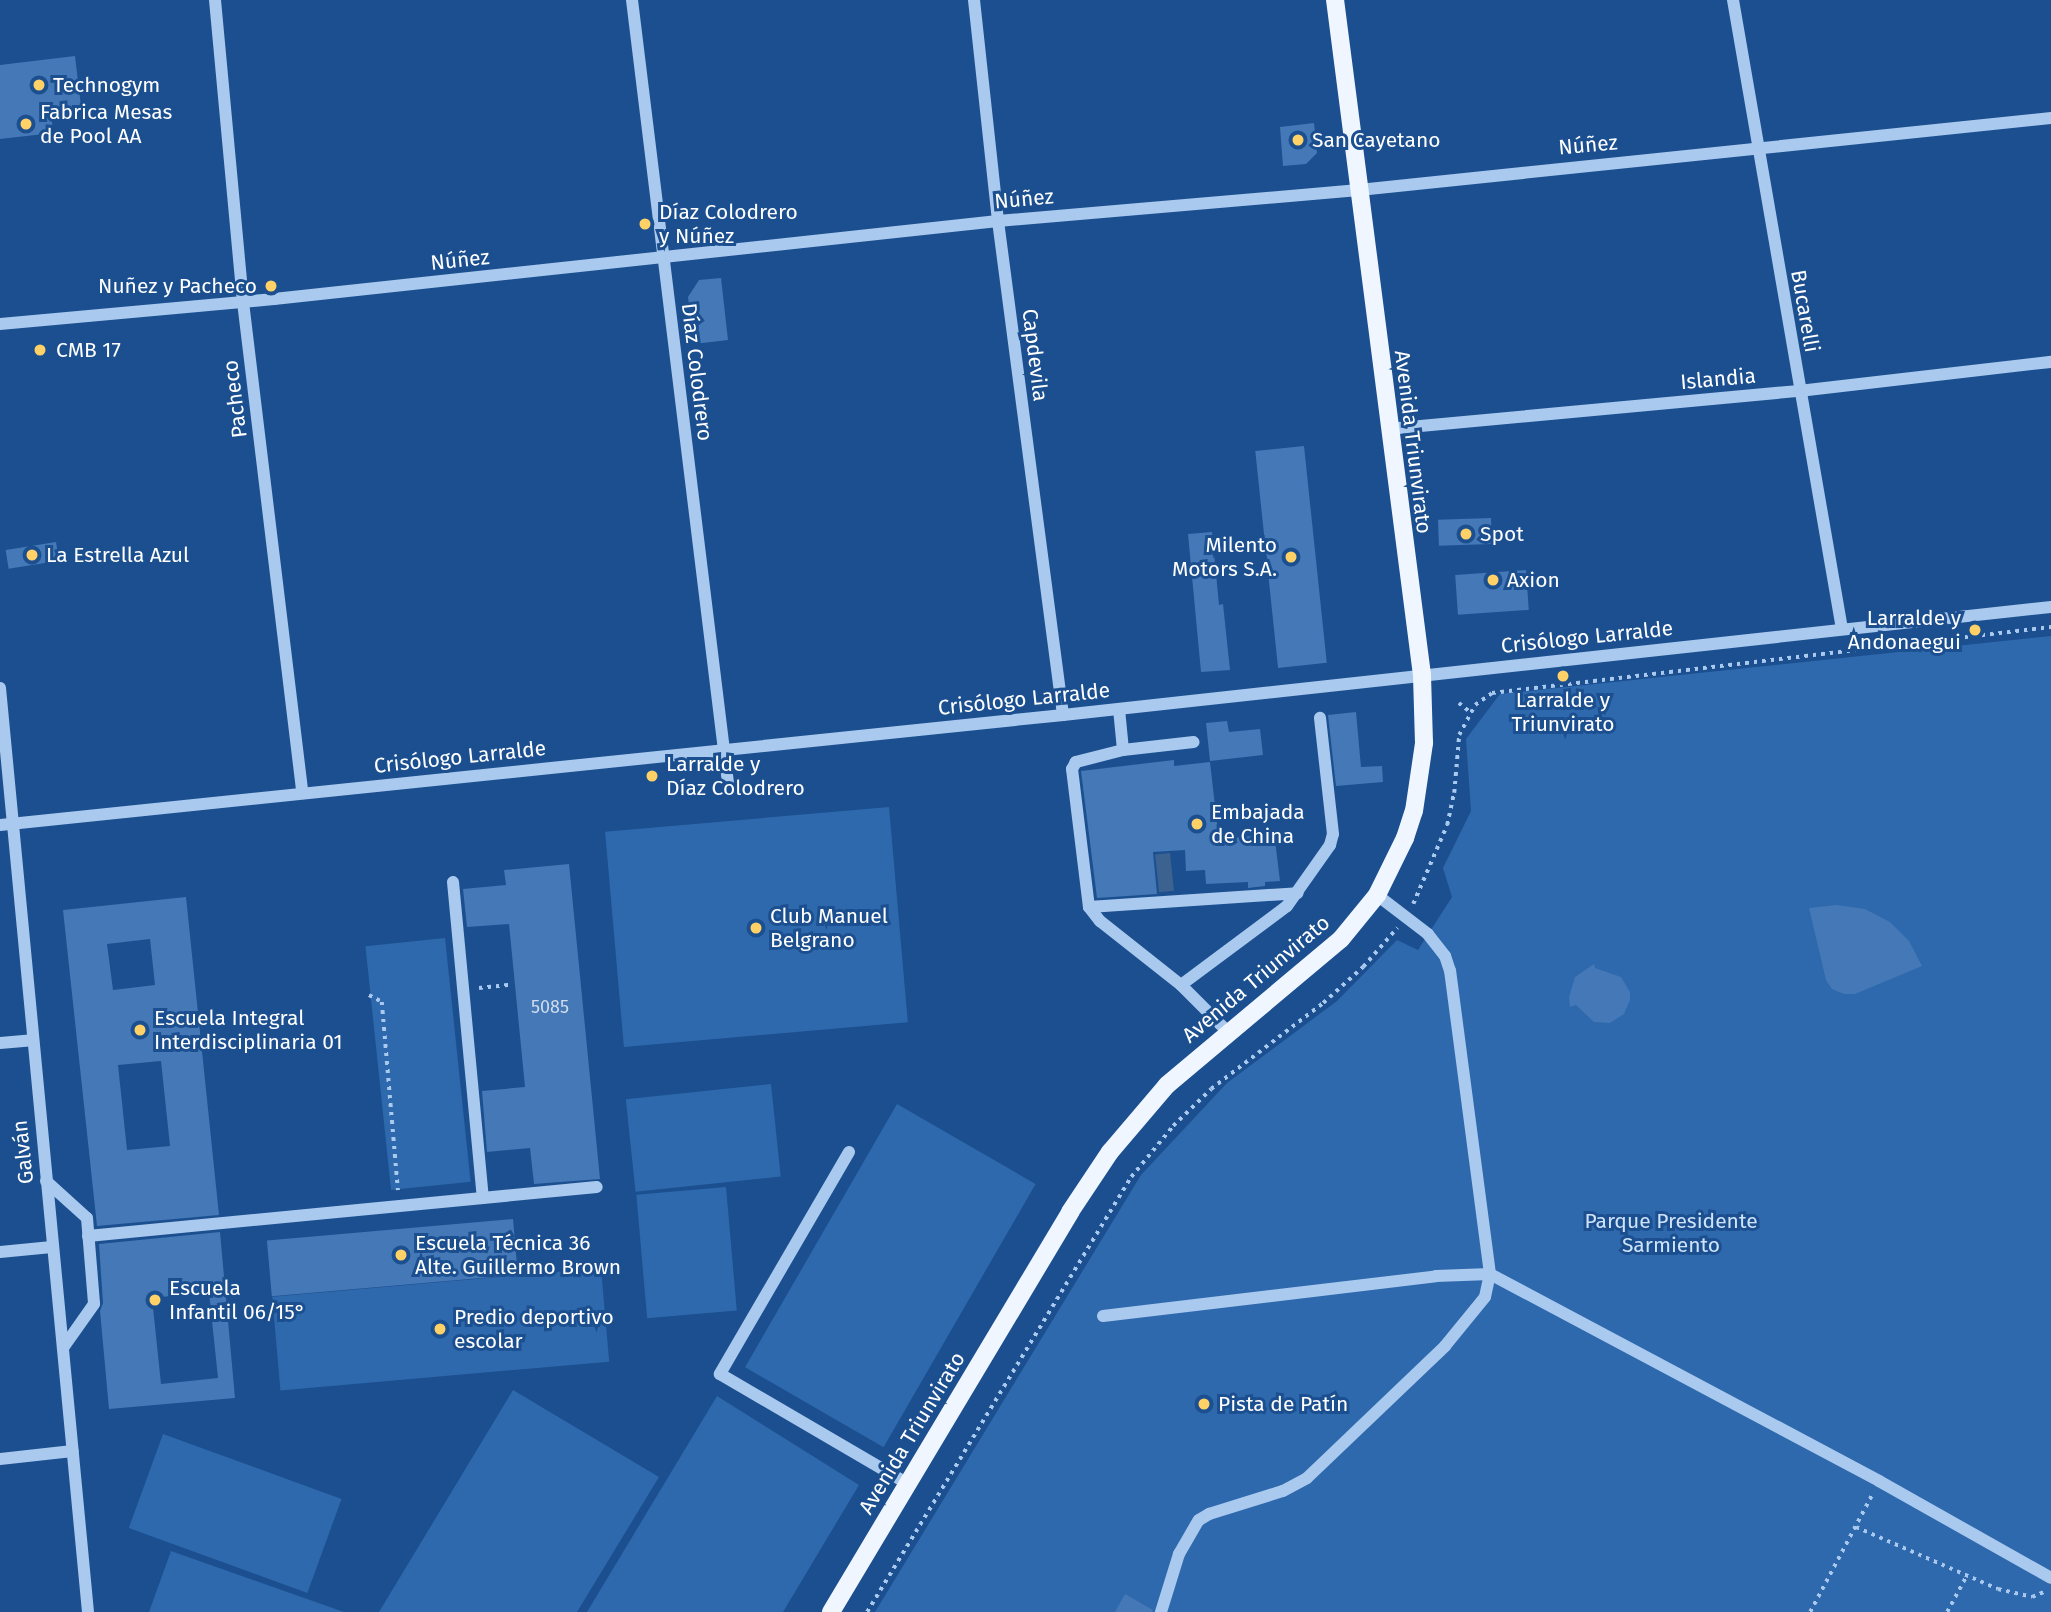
<!DOCTYPE html>
<html>
<head>
<meta charset="utf-8">
<style>
	body { margin:0 }
	#map { position:relative; width:2051px; height:1612px; overflow:hidden; background:#1b4f8f; font-family:"Fira Sans",sans-serif }
	div>[style] { position:absolute }
	[style*='--x'] { left:calc(var(--x)*1px); top:calc(var(--y)*1px); width:calc(var(--w)*1px); rotate:calc(var(--a)*1deg) }
	.green>* { inset:0; background:#2e69ad; transform-origin:0 0 }
	.water>* { inset:0; background:#3c6290; transform-origin:0 0 }
	.building>* { inset:0; background:#4478b7; transform-origin:0 0 }
	.path>* { height:3.5px; margin-top:-1.75px; transform-origin:0; background:repeating-linear-gradient(90deg,#a9c9ee 0 3.5px,transparent 0 8.5px) }
	.minor>* { height:12px; margin:-6px; padding:0 6px; transform-origin:6px; border-radius:6px; background:#a9c9ee }
	.major>* { height:18px; margin:-9px; padding:0 9px; transform-origin:9px; border-radius:9px; background:#f0f6ff }
	.dots>* { width:19px; height:19px; translate:-50% -50%; box-sizing:border-box; border:4px solid #1b4f8f; border-radius:50% }
	span { translate:-50% -50%; white-space:nowrap; text-align:center; line-height:1.15; -webkit-text-stroke:6px #1b4f8f; paint-order:stroke }
	.number-label { font-size:18px; color:#d0dded }
	.number-label span { -webkit-text-stroke-width:0 }
	.poi-label { font-size:21px; color:#fff }
	.left { translate:0 -50%; text-align:left }
	.right { translate:-100% -50%; text-align:right }
	.street-label { font-size:21px; color:#fff }
	.park-label { font-size:21px; color:#cfe3fa }
</style>
</head>
<body>
<div id="map">
	<div class="green">
		<div style="clip-path:polygon(2051px 636px,2051px 1612px,875px 1612px,1141px 1175px,1227px 1083px,1337px 1001px,1397px 940px,1418px 950px,1452px 897px,1443px 868px,1471px 811px,1466px 739px,1500px 694px)"></div>
		<div style="left:889px;top:807px;width:216px;height:285px;rotate:85deg"></div>
		<div style="left:445px;top:938px;width:245px;height:80px;rotate:84deg"></div>
		<div style="left:771px;top:1084px;width:93px;height:146px;rotate:84deg"></div>
		<div style="left:897px;top:1104px;width:160px;height:304px;rotate:30deg"></div>
		<div style="left:726px;top:1187px;width:124px;height:90px;rotate:85deg"></div>
		<div style="left:601px;top:1268px;width:94px;height:330px;rotate:85deg"></div>
		<div style="clip-path:polygon(513px 1390px,659px 1477px,577px 1612px,379px 1612px)"></div>
		<div style="clip-path:polygon(717px 1396px,859px 1485px,783px 1612px,587px 1612px)"></div>
		<div style="left:163px;top:1434px;width:190px;height:100px;rotate:20deg"></div>
		<div style="clip-path:polygon(171px 1551px,344px 1612px,149px 1612px)"></div>
	</div>
	<div class="water">
		<div style="left:1170px;top:853px;width:38px;height:15px;rotate:84deg"></div>
	</div>
	<div class="building">
		<div style="clip-path:polygon(75px 56px,81px 106px,51px 109px,53px 133px,0 139px,0 65px)"></div>
		<div style="clip-path:polygon(1314px 123px,1317px 153px,1306px 164px,1283px 166px,1280px 127px)"></div>
		<div style="clip-path:polygon(721px 278px,728px 340px,694px 344px,688px 297px,699px 280px)"></div>
		<div style="left:1304px;top:446px;width:218px;height:49px;rotate:84deg"></div>
		<div style="left:1491px;top:518px;width:26px;height:53px;rotate:88deg"></div>
		<div style="clip-path:polygon(1212px 532px,1219px 605px,1223px 604px,1230px 670px,1201px 672px,1188px 534px)"></div>
		<div style="left:56px;top:542px;width:19px;height:51px;rotate:81deg"></div>
		<div style="left:1526px;top:570px;width:40px;height:71px;rotate:86deg"></div>
		<div style="clip-path:polygon(1356px 712px,1361px 767px,1382px 766px,1383px 782px,1336px 786px,1328px 715px)"></div>
		<div style="clip-path:polygon(1227px 721px,1229px 732px,1260px 729px,1263px 755px,1210px 761px,1206px 723px)"></div>
		<div style="clip-path:polygon(1174px 760px,1174px 766px,1210px 762px,1218px 832px,1222px 832px,1223px 839px,1263px 835px,1264px 842px,1275px 840px,1280px 881px,1265px 882px,1265px 886px,1248px 888px,1248px 882px,1206px 884px,1205px 870px,1186px 871px,1185px 850px,1153px 852px,1157px 894px,1097px 898px,1081px 771px)"></div>
		<div style="clip-path:polygon(569px 864px,600px 1179px,534px 1184px,530px 1148px,487px 1152px,482px 1091px,525px 1087px,509px 924px,467px 927px,463px 889px,506px 885px,504px 870px)"></div>
		<div style="clip-path:polygon(evenodd,186px 897px,219px 1215px,97px 1226px,63px 910px,186px 897px,150px 939px,155px 985px,113px 990px,107px 944px,150px 939px,186px 897px,161px 1061px,170px 1146px,127px 1150px,118px 1065px,161px 1061px)"></div>
		<div style="clip-path:polygon(1837px 905px,1865px 909px,1890px 922px,1909px 941px,1922px 966px,1855px 994px,1844px 994px,1832px 989px,1826px 980px,1809px 908px)"></div>
		<div style="clip-path:polygon(1594px 964px,1595px 968px,1621px 977px,1630px 992px,1630px 1000px,1624px 1014px,1610px 1023px,1594px 1022px,1576px 1005px,1570px 1007px,1569px 997px,1575px 977px)"></div>
		<div style="left:513px;top:1219px;width:56px;height:247px;rotate:85deg"></div>
		<div style="clip-path:polygon(evenodd,220px 1232px,235px 1398px,109px 1409px,100px 1311px,103px 1303px,99px 1244px,220px 1232px,209px 1292px,218px 1378px,161px 1384px,152px 1298px,209px 1292px)"></div>
		<div style="clip-path:polygon(1125px 1594px,1153px 1610px,1152px 1612px,1115px 1612px)"></div>
	</div>
	<div class="path">
		<div style="--x:1459;--y:703;--w:14;--a:39"></div>
		<div style="--x:1413;--y:904;--w:86;--a:-66.7"></div>
		<div style="--x:1447;--y:825;--w:33;--a:-78"></div>
		<div style="--x:1454;--y:793;--w:58;--a:-85.1"></div>
		<div style="--x:1459;--y:735;--w:34;--a:-62"></div>
		<div style="--x:1475;--y:705;--w:21;--a:-35"></div>
		<div style="--x:1492;--y:693;--w:563;--a:-6.73"></div>
		<div style="--x:479;--y:988;--w:31;--a:-6"></div>
		<div style="--x:369;--y:995;--w:15;--a:28"></div>
		<div style="--x:382;--y:1002;--w:189;--a:85.1"></div>
		<div style="--x:1856;--y:1527;--w:155;--a:23.6"></div>
		<div style="--x:1998;--y:1589;--w:35;--a:13"></div>
		<div style="--x:2032;--y:1597;--w:15;--a:-23"></div>
		<div style="--x:867;--y:1612;--w:509;--a:-58.75"></div>
		<div style="--x:1131;--y:1177;--w:66;--a:-50.5"></div>
		<div style="--x:1173;--y:1126;--w:53;--a:-44.2"></div>
		<div style="--x:1211;--y:1089;--w:141;--a:-37.5"></div>
		<div style="--x:1323;--y:1003;--w:54;--a:-42"></div>
		<div style="--x:1363;--y:967;--w:52;--a:-48.9"></div>
		<div style="--x:1810;--y:1612;--w:135;--a:-62.1"></div>
		<div style="--x:1947;--y:1612;--w:42;--a:-61.6"></div>
	</div>
	<div class="minor">
		<div style="--x:215;--y:0;--w:303;--a:84.7"></div>
		<div style="--x:243;--y:302;--w:494;--a:83.1"></div>
		<div style="--x:632;--y:0;--w:797;--a:83.01"></div>
		<div style="--x:974;--y:0;--w:222;--a:83.8"></div>
		<div style="--x:998;--y:221;--w:498;--a:82.5"></div>
		<div style="--x:1733;--y:0;--w:638;--a:80.17"></div>
		<div style="--x:0;--y:324;--w:275;--a:-5.2"></div>
		<div style="--x:274;--y:299;--w:728;--a:-6.15"></div>
		<div style="--x:998;--y:221;--w:362;--a:-4.9"></div>
		<div style="--x:1359;--y:190;--w:696;--a:-5.94"></div>
		<div style="--x:1388;--y:429;--w:413;--a:-5.3"></div>
		<div style="--x:1799;--y:391;--w:254;--a:-6.6"></div>
		<div style="--x:0;--y:688;--w:928;--a:84.56"></div>
		<div style="--x:1119;--y:709;--w:41;--a:84.4"></div>
		<div style="--x:1123;--y:750;--w:49;--a:165.7"></div>
		<div style="--x:1076;--y:762;--w:8;--a:120"></div>
		<div style="--x:1072;--y:769;--w:139;--a:83"></div>
		<div style="--x:1089;--y:907;--w:18;--a:52"></div>
		<div style="--x:1100;--y:921;--w:103;--a:38.3"></div>
		<div style="--x:1181;--y:985;--w:132;--a:-36.7"></div>
		<div style="--x:1287;--y:906;--w:75;--a:-54.8"></div>
		<div style="--x:1330;--y:845;--w:11;--a:-75"></div>
		<div style="--x:1333;--y:834;--w:117;--a:-96.4"></div>
		<div style="--x:1123;--y:750;--w:71;--a:-6.4"></div>
		<div style="--x:0;--y:825;--w:1069;--a:-5.91"></div>
		<div style="--x:1063;--y:715;--w:994;--a:-6.24"></div>
		<div style="--x:453;--y:882;--w:317;--a:84.6"></div>
		<div style="--x:1089;--y:907;--w:209;--a:-3.8"></div>
		<div style="--x:1181;--y:985;--w:66;--a:45"></div>
		<div style="--x:0;--y:1043;--w:32;--a:-5"></div>
		<div style="--x:849;--y:1152;--w:257;--a:120.2"></div>
		<div style="--x:720;--y:1374;--w:218;--a:30.3"></div>
		<div style="--x:46;--y:1181;--w:55;--a:42.1"></div>
		<div style="--x:87;--y:1218;--w:86;--a:85.3"></div>
		<div style="--x:94;--y:1304;--w:54;--a:125.2"></div>
		<div style="--x:88;--y:1236;--w:511;--a:-5.5"></div>
		<div style="--x:0;--y:1252;--w:52;--a:-5.5"></div>
		<div style="--x:1103;--y:1316;--w:335;--a:-6.8"></div>
		<div style="--x:1436;--y:1276;--w:54;--a:-2.1"></div>
		<div style="--x:1490;--y:1274;--w:441;--a:28"></div>
		<div style="--x:1879;--y:1481;--w:197;--a:29.4"></div>
		<div style="--x:0;--y:1459;--w:73;--a:-6.3"></div>
		<div style="--x:1161;--y:1612;--w:61;--a:-72.8"></div>
		<div style="--x:1179;--y:1554;--w:39;--a:-60"></div>
		<div style="--x:1199;--y:1520;--w:12;--a:-31"></div>
		<div style="--x:1209;--y:1514;--w:77;--a:-17.3"></div>
		<div style="--x:1283;--y:1491;--w:27;--a:-28"></div>
		<div style="--x:1307;--y:1478;--w:191;--a:-43.7"></div>
		<div style="--x:1445;--y:1346;--w:63;--a:-50.8"></div>
		<div style="--x:1485;--y:1297;--w:24;--a:-78"></div>
		<div style="--x:1490;--y:1274;--w:306;--a:-97.5"></div>
		<div style="--x:1450;--y:971;--w:16;--a:-108"></div>
		<div style="--x:1445;--y:956;--w:28;--a:-128"></div>
		<div style="--x:1428;--y:934;--w:64;--a:-142.6"></div>
	</div>
	<div class="major">
		<div style="--x:831;--y:1612;--w:466;--a:-59.1"></div>
		<div style="--x:1070;--y:1212;--w:72;--a:-56.3"></div>
		<div style="--x:1110;--y:1152;--w:88;--a:-49.6"></div>
		<div style="--x:1167;--y:1085;--w:227;--a:-40"></div>
		<div style="--x:1341;--y:939;--w:57;--a:-50.7"></div>
		<div style="--x:1377;--y:895;--w:64;--a:-63.8"></div>
		<div style="--x:1405;--y:838;--w:28;--a:-72"></div>
		<div style="--x:1414;--y:811;--w:69;--a:-81.6"></div>
		<div style="--x:1424;--y:743;--w:68;--a:-91.7"></div>
		<div style="--x:1422;--y:675;--w:681;--a:-97.34"></div>
	</div>
	<div class="dots">
		<div style="left:39px;top:85px;background:#ffd166"></div>
		<div style="left:26px;top:124px;background:#ffd166"></div>
		<div style="left:1298px;top:140px;background:#ffd166"></div>
		<div style="left:645px;top:224px;background:#ffd166"></div>
		<div style="left:271px;top:286px;background:#ffd166"></div>
		<div style="left:40px;top:350px;background:#ffd166"></div>
		<div style="left:1466px;top:534px;background:#ffd166"></div>
		<div style="left:32px;top:555px;background:#ffd166"></div>
		<div style="left:1291px;top:557px;background:#ffd166"></div>
		<div style="left:1493px;top:580px;background:#ffd166"></div>
		<div style="left:1975px;top:630px;background:#ffd166"></div>
		<div style="left:1563px;top:676px;background:#ffd166"></div>
		<div style="left:652px;top:776px;background:#ffd166"></div>
		<div style="left:1197px;top:824px;background:#ffd166"></div>
		<div style="left:756px;top:928px;background:#ffd166"></div>
		<div style="left:140px;top:1030px;background:#ffd166"></div>
		<div style="left:401px;top:1255px;background:#ffd166"></div>
		<div style="left:155px;top:1300px;background:#ffd166"></div>
		<div style="left:440px;top:1329px;background:#ffd166"></div>
		<div style="left:1204px;top:1404px;background:#ffd166"></div>
	</div>
	<div class="number-label">
		<span style="left:550px;top:1007px">5085</span>
	</div>
	<div class="poi-label">
		<span class="left" style="left:53px;top:85px">Technogym</span>
		<span class="left" style="left:40px;top:124px">Fabrica Mesas<br>de Pool AA</span>
		<span class="left" style="left:1312px;top:140px">San Cayetano</span>
		<span class="left" style="left:659px;top:224px">Díaz Colodrero<br>y Núñez</span>
		<span class="right" style="left:257px;top:286px">Nuñez y Pacheco</span>
		<span class="left" style="left:56px;top:350px">CMB 17</span>
		<span class="left" style="left:1480px;top:534px">Spot</span>
		<span class="right" style="left:1277px;top:557px">Milento<br>Motors S.A.</span>
		<span class="left" style="left:46px;top:555px">La Estrella Azul</span>
		<span class="left" style="left:1507px;top:580px">Axion</span>
		<span class="right" style="left:1961px;top:630px">Larralde y<br>Andonaegui</span>
		<span style="left:1563px;top:712px">Larralde y<br>Triunvirato</span>
		<span class="left" style="left:666px;top:776px">Larralde y<br>Díaz Colodrero</span>
		<span class="left" style="left:1211px;top:824px">Embajada<br>de China</span>
		<span class="left" style="left:770px;top:928px">Club Manuel<br>Belgrano</span>
		<span class="left" style="left:154px;top:1030px">Escuela Integral<br>Interdisciplinaria 01</span>
		<span class="left" style="left:415px;top:1255px">Escuela Técnica 36<br>Alte. Guillermo Brown</span>
		<span class="left" style="left:169px;top:1300px">Escuela<br>Infantil 06/15°</span>
		<span class="left" style="left:454px;top:1329px">Predio deportivo<br>escolar</span>
		<span class="left" style="left:1218px;top:1404px">Pista de Patín</span>
	</div>
	<div class="street-label">
		<span style="left:1588px;top:145px;rotate:-5deg">Núñez</span>
		<span style="left:1024px;top:199px;rotate:-5deg">Núñez</span>
		<span style="left:460px;top:260px;rotate:-6deg">Núñez</span>
		<span style="left:1805px;top:311px;rotate:80deg">Bucarelli</span>
		<span style="left:1035px;top:355px;rotate:83deg">Capdevila</span>
		<span style="left:697px;top:372px;rotate:83deg">Díaz Colodrero</span>
		<span style="left:1718px;top:379px;rotate:-5deg">Islandia</span>
		<span style="left:235px;top:399px;rotate:-97deg">Pacheco</span>
		<span style="left:1413px;top:442px;rotate:83deg">Avenida Triunvirato</span>
		<span style="left:1587px;top:637px;rotate:-6deg">Crisólogo Larralde</span>
		<span style="left:1024px;top:699px;rotate:-6deg">Crisólogo Larralde</span>
		<span style="left:460px;top:757px;rotate:-6deg">Crisólogo Larralde</span>
		<span style="left:1256px;top:979px;rotate:-40deg">Avenida Triunvirato</span>
		<span style="left:23px;top:1152px;rotate:-96deg">Galván</span>
		<span style="left:912px;top:1433px;rotate:-59deg">Avenida Triunvirato</span>
	</div>
	<div class="park-label">
		<span style="left:1671px;top:1233px">Parque Presidente<br>Sarmiento</span>
	</div>
</div>
</body>
</html>
